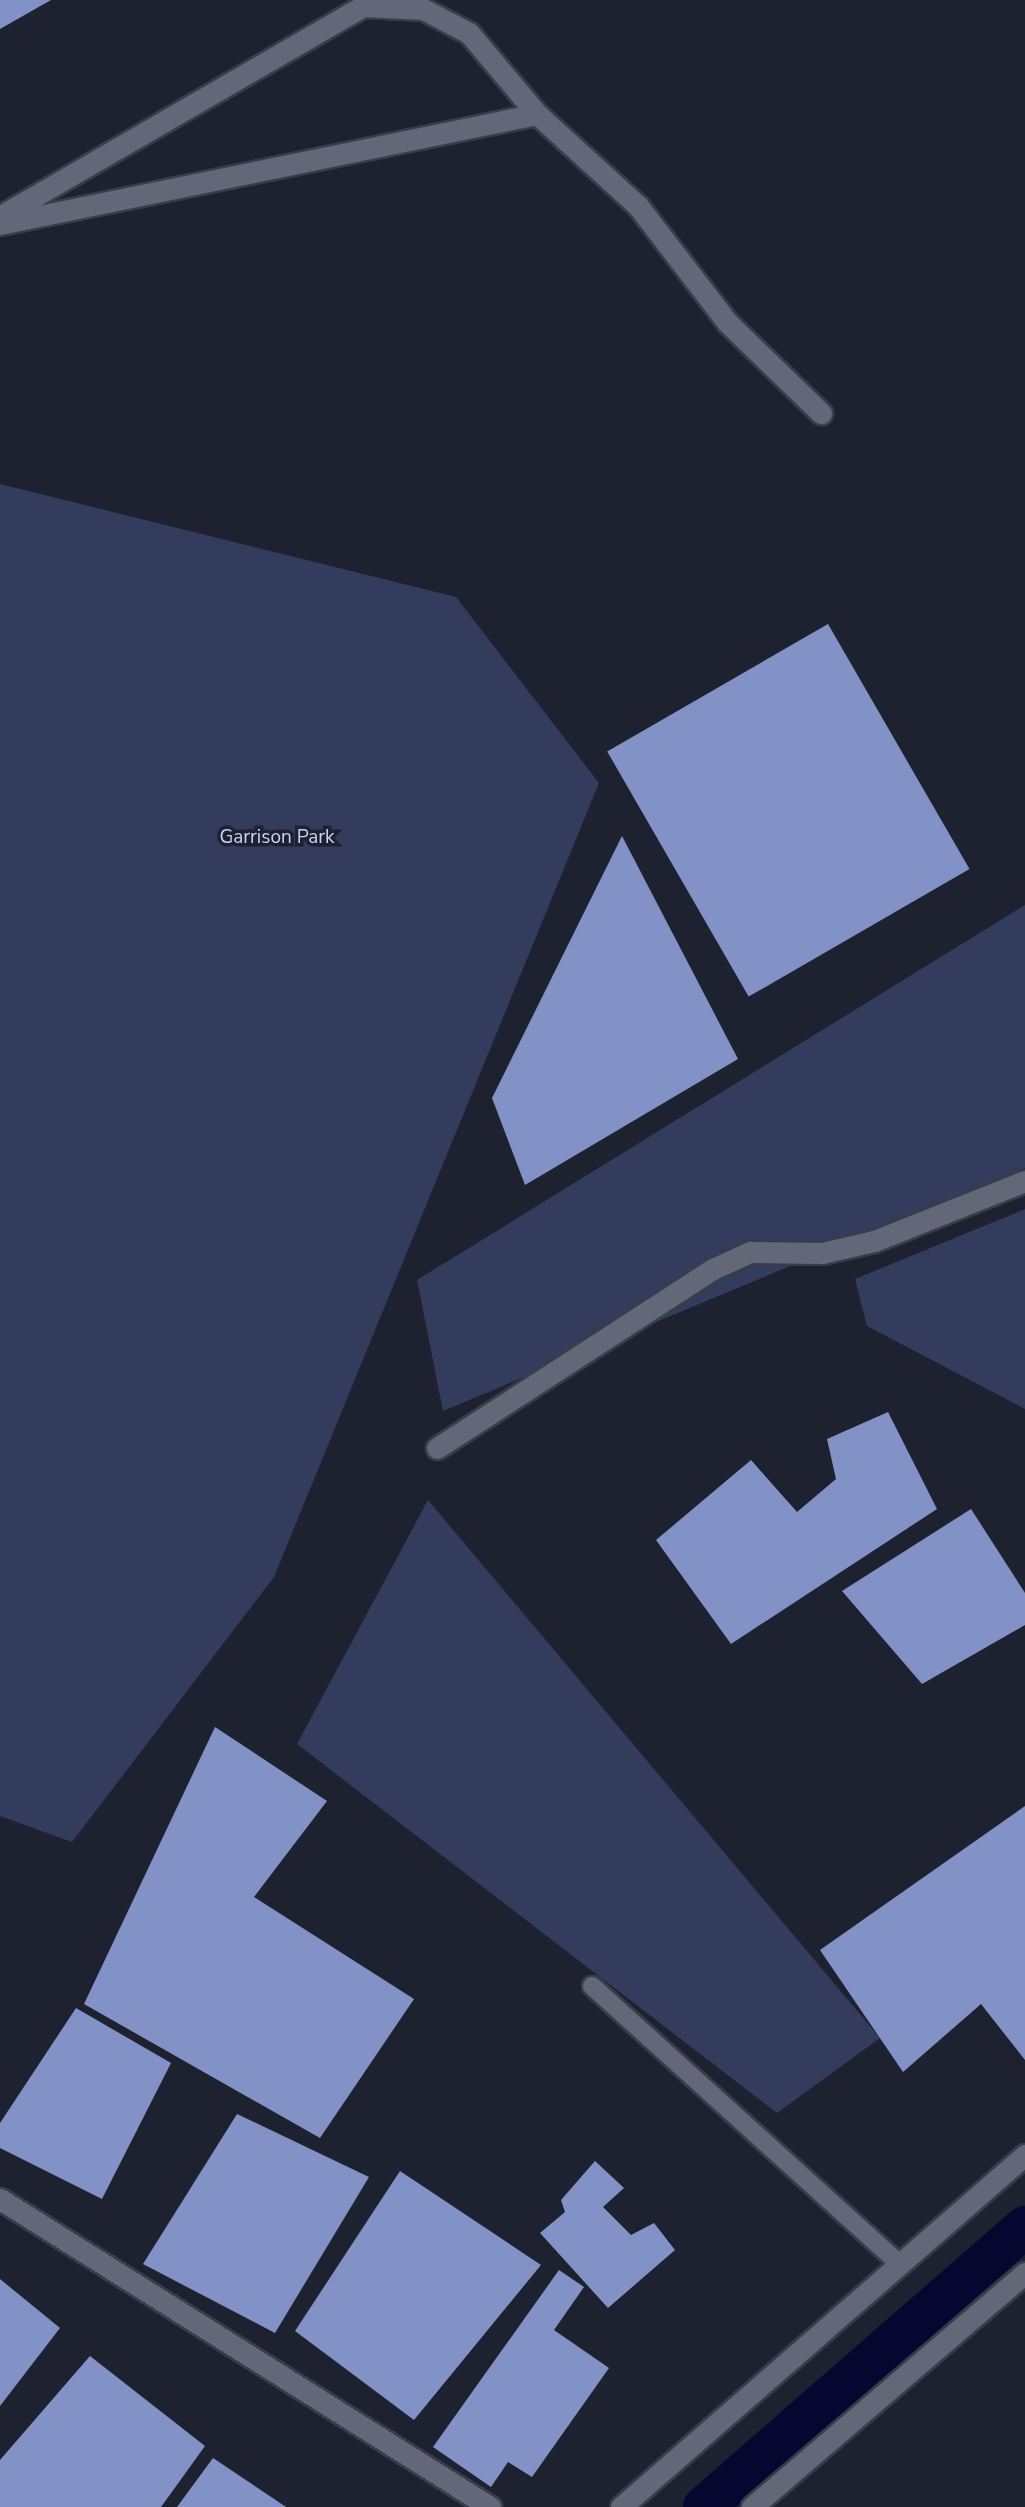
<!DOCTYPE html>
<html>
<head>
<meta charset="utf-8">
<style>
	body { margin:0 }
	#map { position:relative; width:1025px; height:2507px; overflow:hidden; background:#1e2230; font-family:"Nunito Sans",sans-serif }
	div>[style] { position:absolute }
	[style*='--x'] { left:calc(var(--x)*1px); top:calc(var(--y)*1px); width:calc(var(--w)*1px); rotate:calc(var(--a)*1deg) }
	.green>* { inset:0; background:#333c5d }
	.canal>* { height:42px; margin:-21px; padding:0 21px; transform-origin:21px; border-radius:21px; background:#050731 }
	.building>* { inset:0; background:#8292c7; transform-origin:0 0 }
	.roads { filter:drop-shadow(2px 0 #393d49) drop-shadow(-2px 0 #393d49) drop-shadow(0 2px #393d49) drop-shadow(0 -2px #393d49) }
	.lane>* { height:18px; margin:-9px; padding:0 9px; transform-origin:9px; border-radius:9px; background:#636878 }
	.street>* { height:21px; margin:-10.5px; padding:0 10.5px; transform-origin:10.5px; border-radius:10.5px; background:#636878 }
	.secondary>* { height:21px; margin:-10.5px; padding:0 10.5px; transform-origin:10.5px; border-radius:10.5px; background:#636878 }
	span { translate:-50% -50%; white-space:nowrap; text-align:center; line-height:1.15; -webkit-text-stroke:7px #1e2230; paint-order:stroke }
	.park-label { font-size:19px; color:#c8d3f2 }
</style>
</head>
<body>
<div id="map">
	<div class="green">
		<div style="clip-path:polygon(0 484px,456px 597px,599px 783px,274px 1577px,72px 1842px,0 1816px)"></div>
		<div style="clip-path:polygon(1025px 905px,1025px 1168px,443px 1411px,417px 1280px)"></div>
		<div style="clip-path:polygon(1025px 1209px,1025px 1409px,867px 1326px,855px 1279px)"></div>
		<div style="clip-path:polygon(428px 1500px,880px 2038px,777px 2113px,297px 1744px)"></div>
	</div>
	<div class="canal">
		<div style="--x:704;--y:2507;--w:426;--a:-41.1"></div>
	</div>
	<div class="building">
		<div style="clip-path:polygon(0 0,51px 0,0 29px)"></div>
		<div style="left:828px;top:624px;width:283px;height:255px;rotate:60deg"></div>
		<div style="clip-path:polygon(622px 836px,738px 1059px,525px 1185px,492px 1098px)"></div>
		<div style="clip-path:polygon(888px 1412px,937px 1509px,731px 1644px,656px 1540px,751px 1460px,797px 1512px,836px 1479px,827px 1439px)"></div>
		<div style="clip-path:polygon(971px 1509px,1025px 1593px,1025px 1625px,922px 1684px,842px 1591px)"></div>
		<div style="clip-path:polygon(215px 1727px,327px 1801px,254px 1897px,414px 1999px,320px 2138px,84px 2004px)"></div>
		<div style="clip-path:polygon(1025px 1806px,1025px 2060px,981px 2004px,903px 2072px,820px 1950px)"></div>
		<div style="clip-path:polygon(76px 2008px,171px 2063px,102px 2199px,0 2148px,0 2123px)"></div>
		<div style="clip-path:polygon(237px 2114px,369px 2177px,275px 2333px,143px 2264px)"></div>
		<div style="clip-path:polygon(595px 2161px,624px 2188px,603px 2207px,631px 2235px,654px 2223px,675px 2250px,608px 2308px,540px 2233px,565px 2212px,561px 2200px)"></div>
		<div style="clip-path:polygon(400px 2171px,541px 2265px,414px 2420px,295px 2331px)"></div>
		<div style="clip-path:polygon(559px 2270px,584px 2287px,554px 2330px,609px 2368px,532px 2477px,508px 2462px,491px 2487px,433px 2447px)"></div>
		<div style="clip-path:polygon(0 2279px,60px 2328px,0 2406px)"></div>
		<div style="clip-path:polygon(90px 2356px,205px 2446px,161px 2507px,0 2507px,0 2460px)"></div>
		<div style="clip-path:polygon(213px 2458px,286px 2507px,177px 2507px)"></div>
	</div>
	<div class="roads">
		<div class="lane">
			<div style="--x:592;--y:1986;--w:416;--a:42.1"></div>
		</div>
		<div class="street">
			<div style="--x:6;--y:213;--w:413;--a:-30.1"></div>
			<div style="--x:363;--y:6;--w:60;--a:2.9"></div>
			<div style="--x:423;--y:9;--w:52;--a:27.6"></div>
			<div style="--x:469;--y:33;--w:106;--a:50"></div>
			<div style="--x:537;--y:114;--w:137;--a:42.3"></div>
			<div style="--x:638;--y:206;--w:146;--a:52.5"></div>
			<div style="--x:727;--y:322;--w:131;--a:44.1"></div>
			<div style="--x:0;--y:224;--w:548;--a:-11.58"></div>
			<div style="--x:437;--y:1448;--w:329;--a:-33"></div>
			<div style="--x:713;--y:1269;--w:41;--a:-24.7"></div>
			<div style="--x:750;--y:1252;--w:72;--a:0.8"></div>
			<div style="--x:822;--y:1253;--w:53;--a:-13"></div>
			<div style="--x:874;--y:1241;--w:162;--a:-21.7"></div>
			<div style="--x:0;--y:2199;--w:579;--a:32.15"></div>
		</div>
		<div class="secondary">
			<div style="--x:621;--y:2507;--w:536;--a:-41.07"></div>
			<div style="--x:752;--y:2507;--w:360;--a:-40.6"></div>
		</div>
	</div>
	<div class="park-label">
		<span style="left:277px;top:838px">Garrison Park</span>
	</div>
</div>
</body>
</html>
